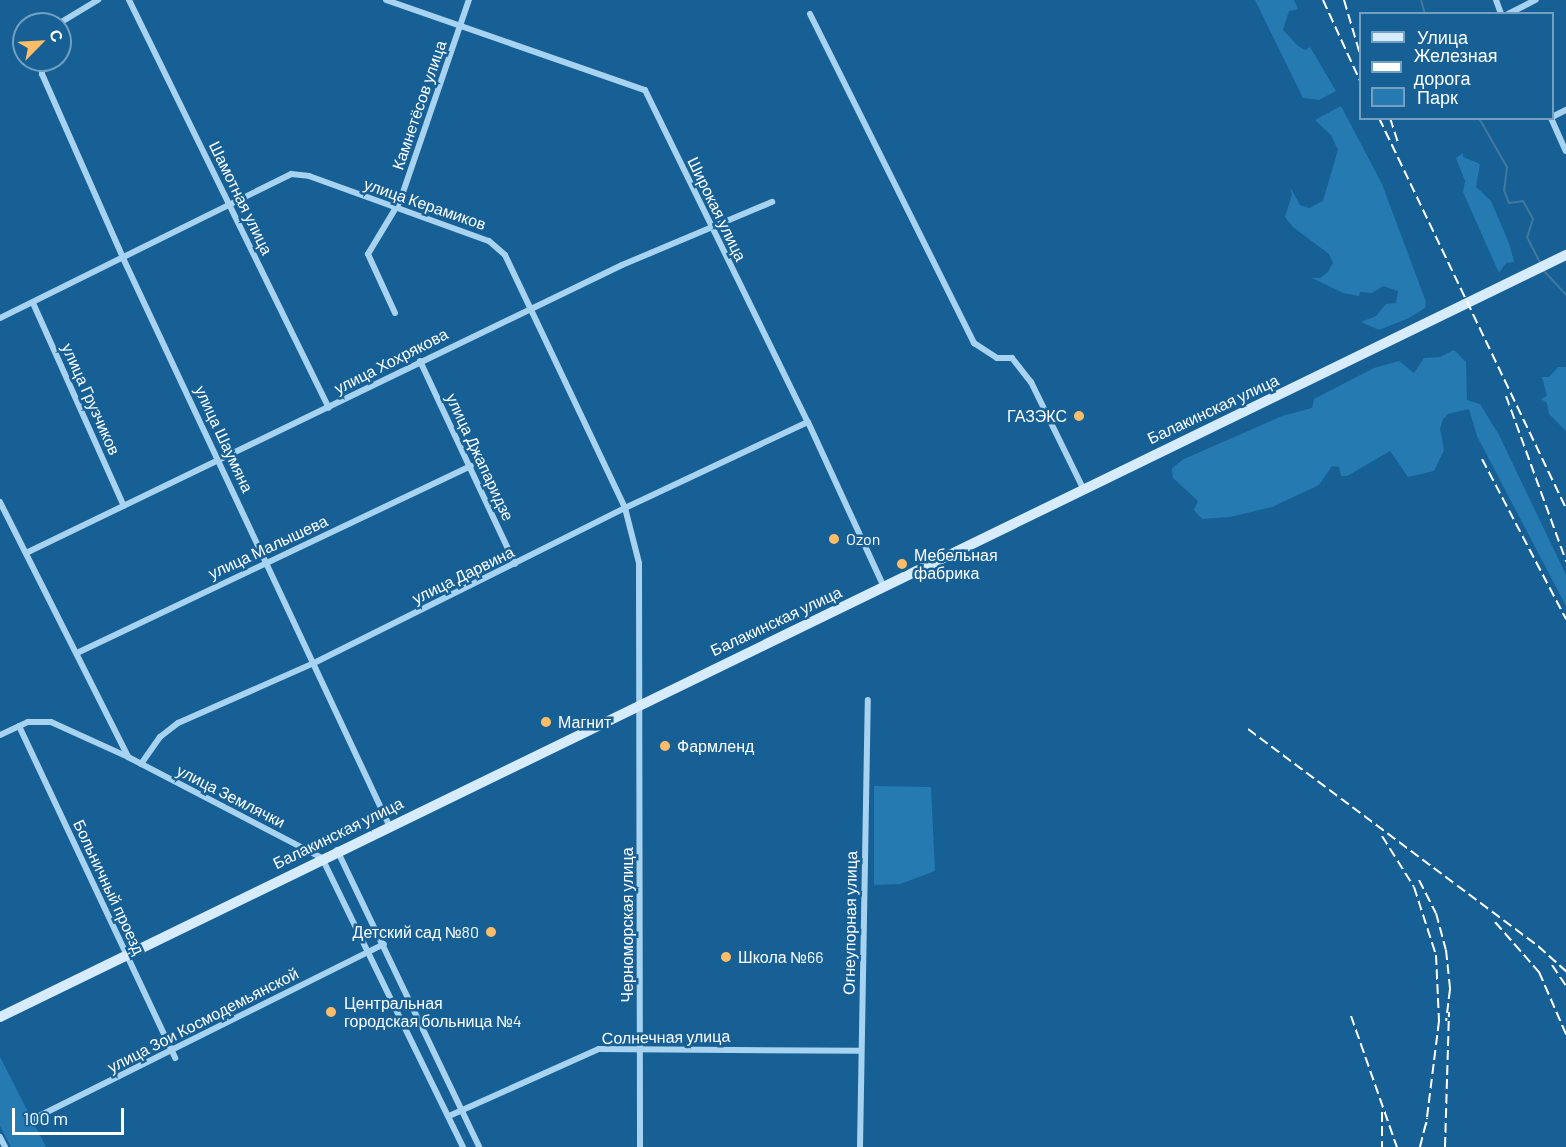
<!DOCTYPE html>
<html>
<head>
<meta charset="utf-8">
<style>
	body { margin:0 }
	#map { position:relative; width:1566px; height:1147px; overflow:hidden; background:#166096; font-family:Barlow,sans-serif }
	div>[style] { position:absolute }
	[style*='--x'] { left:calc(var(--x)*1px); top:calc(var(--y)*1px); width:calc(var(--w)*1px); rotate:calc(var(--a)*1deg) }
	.green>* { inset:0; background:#257ab2 }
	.stream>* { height:2px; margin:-1px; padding:0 1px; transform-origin:1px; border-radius:1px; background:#43789d }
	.street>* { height:6px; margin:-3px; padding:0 3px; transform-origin:3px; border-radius:3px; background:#a7d3f1 }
	.secondary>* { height:10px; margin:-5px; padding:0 5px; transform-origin:5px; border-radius:5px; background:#d6ecfc }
	.rail>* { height:2px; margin-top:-1px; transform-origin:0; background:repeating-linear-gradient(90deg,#fff 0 10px,transparent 0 14.5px) }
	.dots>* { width:16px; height:16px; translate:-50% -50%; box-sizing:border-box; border:3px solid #166096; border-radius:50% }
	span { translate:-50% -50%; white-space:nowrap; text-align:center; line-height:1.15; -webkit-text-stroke:5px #166096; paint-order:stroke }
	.street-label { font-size:16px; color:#fff }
	.poi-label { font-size:16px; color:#fff }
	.right { translate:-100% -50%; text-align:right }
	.left { translate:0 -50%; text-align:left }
	.legend { position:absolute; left:1359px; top:12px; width:195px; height:108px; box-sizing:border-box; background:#166096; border:2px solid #73a0c0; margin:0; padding:8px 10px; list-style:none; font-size:18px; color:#fff }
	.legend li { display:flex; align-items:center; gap:12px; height:30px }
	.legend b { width:30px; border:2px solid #73a0c0 }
	.north { position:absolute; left:12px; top:12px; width:60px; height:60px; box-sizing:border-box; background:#166096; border:2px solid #73a0c0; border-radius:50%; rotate:66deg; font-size:16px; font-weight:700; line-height:24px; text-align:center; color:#fff }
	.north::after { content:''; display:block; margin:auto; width:21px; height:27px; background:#ffbd67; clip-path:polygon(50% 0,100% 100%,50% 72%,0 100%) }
	.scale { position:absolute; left:12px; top:1108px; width:112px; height:27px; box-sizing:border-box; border:3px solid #fff; border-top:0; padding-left:8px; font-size:18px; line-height:21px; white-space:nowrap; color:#fff; -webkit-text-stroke:4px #166096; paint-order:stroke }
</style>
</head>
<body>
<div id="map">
	<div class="green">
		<div style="clip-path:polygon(1255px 0,1294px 0,1298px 9px,1289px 11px,1283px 30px,1298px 46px,1305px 50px,1310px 47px,1336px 91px,1319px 100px,1303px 98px)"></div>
		<div style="clip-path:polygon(1341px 106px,1382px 184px,1426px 302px,1425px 308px,1409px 318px,1379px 330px,1361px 322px,1376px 316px,1386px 304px,1396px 303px,1398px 291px,1383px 286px,1372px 293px,1360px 292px,1359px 296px,1343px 293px,1312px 278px,1320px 278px,1328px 272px,1333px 263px,1329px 254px,1293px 227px,1285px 217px,1292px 195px,1290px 187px,1300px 205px,1309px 208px,1323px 201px,1338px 150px,1331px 135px,1315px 120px)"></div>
		<div style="clip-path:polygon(1463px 153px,1463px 157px,1480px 164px,1476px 187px,1491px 201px,1509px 243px,1514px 262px,1506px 263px,1499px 273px,1463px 192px,1465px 181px,1456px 158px)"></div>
		<div style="clip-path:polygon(1454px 350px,1466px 362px,1467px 400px,1480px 404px,1499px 435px,1566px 575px,1566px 606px,1477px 436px,1469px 409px,1448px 414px,1443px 419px,1440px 429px,1444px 450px,1434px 471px,1408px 477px,1390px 451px,1347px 476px,1341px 476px,1339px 467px,1332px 466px,1319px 485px,1272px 507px,1230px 517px,1202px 519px,1194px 510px,1198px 501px,1173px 478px,1172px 468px,1184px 459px,1282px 416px,1312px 408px,1314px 399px,1374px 368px,1399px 361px,1414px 373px,1424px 358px,1440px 357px)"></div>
		<div style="clip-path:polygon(1558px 367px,1566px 367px,1566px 431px,1549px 414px,1547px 403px,1541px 399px,1547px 396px,1542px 377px,1549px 377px)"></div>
		<div style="clip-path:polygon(874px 786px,931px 787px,935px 871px,900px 884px,874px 885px)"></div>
		<div style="clip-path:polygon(0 1057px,46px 1147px,11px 1147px,0 1126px)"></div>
	</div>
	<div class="stream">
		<div style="--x:1421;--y:0;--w:15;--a:74"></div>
		<div style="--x:1479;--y:118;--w:56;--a:60.3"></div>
		<div style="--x:1507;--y:167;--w:23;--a:97"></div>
		<div style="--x:1504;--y:190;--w:14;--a:69"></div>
		<div style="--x:1509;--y:203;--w:14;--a:-8"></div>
		<div style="--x:1523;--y:201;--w:21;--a:61"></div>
		<div style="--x:1533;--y:219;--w:19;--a:108"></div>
		<div style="--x:1527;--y:237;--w:29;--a:63"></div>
		<div style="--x:1544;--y:271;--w:33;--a:47"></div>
	</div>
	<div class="street">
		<div style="--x:129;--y:0;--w:454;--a:63.9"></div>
		<div style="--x:386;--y:0;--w:274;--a:19.2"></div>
		<div style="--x:645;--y:90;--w:370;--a:63.9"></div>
		<div style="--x:808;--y:422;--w:182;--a:65.3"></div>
		<div style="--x:1496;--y:0;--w:15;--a:70"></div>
		<div style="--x:810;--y:14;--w:368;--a:63.5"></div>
		<div style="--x:974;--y:343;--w:27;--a:33"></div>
		<div style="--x:997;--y:358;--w:15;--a:0"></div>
		<div style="--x:1012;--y:358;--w:31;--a:52"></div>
		<div style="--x:1031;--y:382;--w:118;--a:63.9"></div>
		<div style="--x:1508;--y:14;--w:31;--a:-27"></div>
		<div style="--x:58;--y:24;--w:47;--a:-31"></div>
		<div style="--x:42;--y:60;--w:14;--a:90"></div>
		<div style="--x:42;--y:74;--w:201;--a:66.2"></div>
		<div style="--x:123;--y:258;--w:626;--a:64.87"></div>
		<div style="--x:1552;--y:117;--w:16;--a:-27"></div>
		<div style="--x:1551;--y:118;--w:36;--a:66"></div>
		<div style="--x:33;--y:303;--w:222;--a:65.9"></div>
		<div style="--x:395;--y:313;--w:65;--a:-114.6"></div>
		<div style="--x:368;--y:254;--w:62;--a:-58.9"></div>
		<div style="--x:400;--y:201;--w:213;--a:-71.1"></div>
		<div style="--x:0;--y:318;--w:325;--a:-26.3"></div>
		<div style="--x:291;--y:174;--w:18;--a:6"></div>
		<div style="--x:309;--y:176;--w:191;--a:19.9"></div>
		<div style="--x:489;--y:241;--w:21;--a:41"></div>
		<div style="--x:505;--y:255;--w:280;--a:64.6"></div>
		<div style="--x:625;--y:508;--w:57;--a:75.7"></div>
		<div style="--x:639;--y:563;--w:584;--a:89.9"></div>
		<div style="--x:420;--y:361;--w:224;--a:64.9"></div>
		<div style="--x:0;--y:502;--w:285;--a:63.3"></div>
		<div style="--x:128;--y:757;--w:219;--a:27.5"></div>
		<div style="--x:322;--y:858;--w:322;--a:64"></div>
		<div style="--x:26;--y:553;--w:662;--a:-25.79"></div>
		<div style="--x:622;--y:265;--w:163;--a:-22.8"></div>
		<div style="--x:77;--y:653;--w:436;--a:-25.4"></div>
		<div style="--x:19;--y:726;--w:367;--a:64.8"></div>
		<div style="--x:0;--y:735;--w:31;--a:-25"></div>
		<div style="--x:28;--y:722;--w:23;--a:0"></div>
		<div style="--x:51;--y:722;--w:85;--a:24.4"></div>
		<div style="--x:141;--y:764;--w:33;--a:-55"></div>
		<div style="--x:160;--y:737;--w:23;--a:-38"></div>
		<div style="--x:178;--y:723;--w:149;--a:-23.8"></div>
		<div style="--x:314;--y:663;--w:347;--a:-26.5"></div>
		<div style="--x:625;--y:508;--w:202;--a:-25.2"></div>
		<div style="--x:337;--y:850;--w:329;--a:64.4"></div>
		<div style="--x:449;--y:1116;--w:164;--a:-24.1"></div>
		<div style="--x:599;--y:1049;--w:262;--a:0.4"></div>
		<div style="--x:33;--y:1119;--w:392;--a:-26.5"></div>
		<div style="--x:0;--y:1137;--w:11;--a:63"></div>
		<div style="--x:860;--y:1147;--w:447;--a:-89"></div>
	</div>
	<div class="secondary">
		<div style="--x:0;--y:1017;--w:1742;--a:-25.95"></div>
	</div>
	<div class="rail">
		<div style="--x:1323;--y:0;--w:89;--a:65.4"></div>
		<div style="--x:1344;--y:0;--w:56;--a:73.5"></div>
		<div style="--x:1379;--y:118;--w:433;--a:64.4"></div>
		<div style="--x:1390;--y:118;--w:25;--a:72"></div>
		<div style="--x:1506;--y:396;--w:176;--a:70"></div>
		<div style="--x:1482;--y:459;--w:181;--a:62.3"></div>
		<div style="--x:1248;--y:729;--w:362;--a:36.8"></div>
		<div style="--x:1538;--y:946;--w:38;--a:42"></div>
		<div style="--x:1382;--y:836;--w:60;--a:57.9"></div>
		<div style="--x:1414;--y:887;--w:71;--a:72.1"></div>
		<div style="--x:1436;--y:955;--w:66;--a:87.4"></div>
		<div style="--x:1439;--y:1021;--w:105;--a:97.1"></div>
		<div style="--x:1419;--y:880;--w:37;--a:63"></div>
		<div style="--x:1436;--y:913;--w:38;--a:75"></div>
		<div style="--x:1446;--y:950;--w:39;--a:84"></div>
		<div style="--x:1450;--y:989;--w:32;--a:97"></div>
		<div style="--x:1495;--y:922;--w:67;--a:48.7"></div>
		<div style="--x:1539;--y:972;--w:68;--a:66.5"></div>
		<div style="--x:1552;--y:965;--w:25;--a:56"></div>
		<div style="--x:1351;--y:1016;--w:139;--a:70.7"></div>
		<div style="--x:1382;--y:1112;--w:35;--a:90"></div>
		<div style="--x:1420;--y:1147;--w:30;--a:-76"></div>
		<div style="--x:1445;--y:1147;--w:135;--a:-88.3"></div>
	</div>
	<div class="dots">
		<div style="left:1079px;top:416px;background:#ffbd67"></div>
		<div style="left:834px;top:539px;background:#ffbd67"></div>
		<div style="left:902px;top:564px;background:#ffbd67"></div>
		<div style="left:546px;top:722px;background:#ffbd67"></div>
		<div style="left:665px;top:746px;background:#ffbd67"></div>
		<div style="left:491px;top:932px;background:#ffbd67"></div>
		<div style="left:726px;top:957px;background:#ffbd67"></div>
		<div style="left:331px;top:1012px;background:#ffbd67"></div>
	</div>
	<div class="street-label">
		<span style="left:419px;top:105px;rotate:-71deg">Камнетёсов улица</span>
		<span style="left:241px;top:198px;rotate:64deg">Шамотная улица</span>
		<span style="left:425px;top:204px;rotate:19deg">улица Керамиков</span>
		<span style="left:717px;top:209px;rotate:64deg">Широкая улица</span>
		<span style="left:391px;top:361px;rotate:-27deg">улица Хохрякова</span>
		<span style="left:91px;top:399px;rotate:66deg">улица Грузчиков</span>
		<span style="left:1213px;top:409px;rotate:-25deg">Балакинская улица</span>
		<span style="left:224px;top:439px;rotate:65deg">улица Шаумяна</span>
		<span style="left:480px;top:457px;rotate:65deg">улица Джапаридзе</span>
		<span style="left:268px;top:547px;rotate:-25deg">улица Малышева</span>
		<span style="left:463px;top:575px;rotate:-26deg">улица Дарвина</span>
		<span style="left:776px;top:621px;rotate:-25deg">Балакинская улица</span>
		<span style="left:231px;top:796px;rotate:27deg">улица Землячки</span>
		<span style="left:338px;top:833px;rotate:-26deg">Балакинская улица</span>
		<span style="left:109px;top:887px;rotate:65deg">Больничный проезд</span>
		<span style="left:850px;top:923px;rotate:-89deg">Огнеупорная улица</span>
		<span style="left:627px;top:925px;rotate:-90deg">Черноморская улица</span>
		<span style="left:203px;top:1020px;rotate:-27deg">улица Зои Космодемьянской</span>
		<span style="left:666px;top:1037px;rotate:-1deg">Солнечная улица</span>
	</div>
	<div class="poi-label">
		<span class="right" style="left:1067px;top:416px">ГАЗЭКС</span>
		<span class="left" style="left:846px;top:539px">Ozon</span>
		<span class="left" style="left:914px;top:564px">Мебельная<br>фабрика</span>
		<span class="left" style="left:558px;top:722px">Магнит</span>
		<span class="left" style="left:677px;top:746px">Фармленд</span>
		<span class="right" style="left:479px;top:932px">Детский сад №80</span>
		<span class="left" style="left:738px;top:957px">Школа №66</span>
		<span class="left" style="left:344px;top:1012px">Центральная<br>городская больница №4</span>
	</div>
	<ul class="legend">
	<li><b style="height:8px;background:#d6ecfc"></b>Улица</li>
	<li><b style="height:8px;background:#fff"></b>Железная дорога</li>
	<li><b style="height:16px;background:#257ab2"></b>Парк</li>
	</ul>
	<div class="north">С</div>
	<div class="scale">100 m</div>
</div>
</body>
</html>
